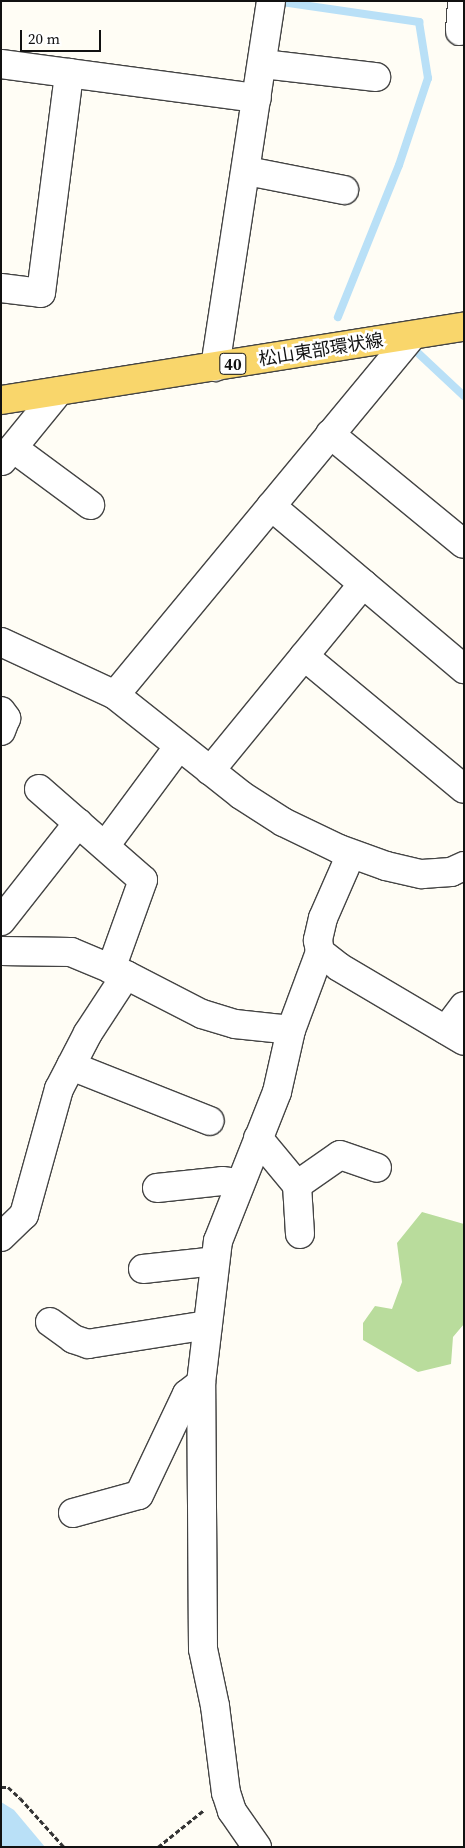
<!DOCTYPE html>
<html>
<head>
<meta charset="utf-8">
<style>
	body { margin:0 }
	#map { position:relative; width:465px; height:1848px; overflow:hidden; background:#fffdf5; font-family:"Source Serif 4","Noto Sans JP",serif }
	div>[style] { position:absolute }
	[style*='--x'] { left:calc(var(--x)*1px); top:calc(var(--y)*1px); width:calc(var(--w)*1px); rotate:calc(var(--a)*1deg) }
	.forest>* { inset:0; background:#b9dc9c }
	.water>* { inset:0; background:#b9e0f7 }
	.stream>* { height:8px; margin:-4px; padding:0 4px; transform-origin:4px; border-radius:4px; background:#b9e0f7 }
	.path>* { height:3px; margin-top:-1.5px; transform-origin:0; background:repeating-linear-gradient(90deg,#333 0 5px,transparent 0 7.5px) }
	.roads { filter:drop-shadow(1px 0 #444) drop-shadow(-1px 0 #444) drop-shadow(0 1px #444) drop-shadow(0 -1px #444) }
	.street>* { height:28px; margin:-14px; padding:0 14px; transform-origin:14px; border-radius:14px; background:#fff }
	.primary>* { height:28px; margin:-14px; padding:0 14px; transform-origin:14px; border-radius:14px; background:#f9d66b }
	span { translate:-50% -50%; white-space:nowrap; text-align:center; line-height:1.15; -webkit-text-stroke:5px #fff; paint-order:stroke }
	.shield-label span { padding:1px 4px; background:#fff; border:1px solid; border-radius:4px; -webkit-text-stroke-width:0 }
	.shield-label { font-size:16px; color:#111; font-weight:700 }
	.street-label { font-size:18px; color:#111 }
	.frame { position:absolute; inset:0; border:2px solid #111; pointer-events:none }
	.scale { position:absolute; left:20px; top:30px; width:81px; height:22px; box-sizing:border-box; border:2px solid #111; border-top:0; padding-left:6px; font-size:15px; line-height:18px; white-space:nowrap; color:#111; -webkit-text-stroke:4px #fff; paint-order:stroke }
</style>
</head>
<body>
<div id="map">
	<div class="forest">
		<div style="clip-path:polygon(422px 1212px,464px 1224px,464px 1324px,453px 1337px,451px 1364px,418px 1372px,363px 1340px,363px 1323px,375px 1306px,392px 1309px,402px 1282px,397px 1243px)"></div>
	</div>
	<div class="water">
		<div style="clip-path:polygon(1px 1802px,14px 1810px,45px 1847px,1px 1847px)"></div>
	</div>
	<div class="stream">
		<div style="--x:275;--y:1;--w:146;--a:8.3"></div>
		<div style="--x:419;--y:22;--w:57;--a:80.9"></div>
		<div style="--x:428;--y:78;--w:92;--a:108.4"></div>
		<div style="--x:399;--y:165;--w:164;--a:111.9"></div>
		<div style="--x:418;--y:353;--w:63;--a:43.1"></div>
	</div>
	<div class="path">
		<div style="--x:1;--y:1787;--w:7;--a:0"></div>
		<div style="--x:8;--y:1787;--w:16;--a:43"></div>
		<div style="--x:20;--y:1798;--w:66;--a:48.1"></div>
		<div style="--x:158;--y:1847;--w:59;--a:-38.8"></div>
	</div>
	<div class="roads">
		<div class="street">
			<div style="--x:460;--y:31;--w:30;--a:-86"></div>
			<div style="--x:1;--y:64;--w:258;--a:7.6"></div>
			<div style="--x:263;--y:64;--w:114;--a:6.6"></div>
			<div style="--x:247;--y:171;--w:99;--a:11.1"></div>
			<div style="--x:1;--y:288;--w:40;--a:7.1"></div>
			<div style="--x:41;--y:293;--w:222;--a:-82.7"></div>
			<div style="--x:215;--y:367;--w:370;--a:-81.3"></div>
			<div style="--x:330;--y:434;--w:173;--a:39.4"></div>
			<div style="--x:13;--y:448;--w:96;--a:36.5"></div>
			<div style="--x:2;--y:461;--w:90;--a:-50.8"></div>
			<div style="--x:271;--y:506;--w:253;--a:40.2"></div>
			<div style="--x:1;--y:642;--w:126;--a:24.9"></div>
			<div style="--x:115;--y:695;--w:161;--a:38.4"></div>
			<div style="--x:241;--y:795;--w:50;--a:32.7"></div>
			<div style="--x:283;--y:822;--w:62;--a:25.7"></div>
			<div style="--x:339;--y:849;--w:50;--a:19.9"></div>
			<div style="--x:386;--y:866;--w:37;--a:13"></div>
			<div style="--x:422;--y:874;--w:29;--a:-4"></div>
			<div style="--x:451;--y:872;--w:14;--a:-25"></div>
			<div style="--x:304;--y:656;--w:208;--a:39.7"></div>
			<div style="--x:115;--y:695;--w:466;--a:-50.4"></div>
			<div style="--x:1;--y:711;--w:9;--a:54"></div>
			<div style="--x:6;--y:718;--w:14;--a:111"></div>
			<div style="--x:210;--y:771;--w:242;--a:-50.7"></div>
			<div style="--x:39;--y:789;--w:138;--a:41.2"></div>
			<div style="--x:143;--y:880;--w:95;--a:109.8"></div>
			<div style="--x:105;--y:846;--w:124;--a:-53.5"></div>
			<div style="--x:351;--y:854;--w:70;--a:113.6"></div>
			<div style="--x:323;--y:918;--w:23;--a:103"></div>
			<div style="--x:318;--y:940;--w:12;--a:81"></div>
			<div style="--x:320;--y:952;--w:24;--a:38"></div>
			<div style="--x:339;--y:967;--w:145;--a:30.6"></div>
			<div style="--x:1;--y:921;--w:125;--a:-51.8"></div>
			<div style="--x:1;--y:951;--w:70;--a:0.8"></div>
			<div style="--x:71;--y:952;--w:60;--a:22.7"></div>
			<div style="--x:126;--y:975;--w:85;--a:27.2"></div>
			<div style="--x:202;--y:1014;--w:34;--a:17"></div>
			<div style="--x:235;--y:1024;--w:56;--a:6.1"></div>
			<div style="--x:446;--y:1030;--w:30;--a:-53"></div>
			<div style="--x:71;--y:1066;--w:149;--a:21.6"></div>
			<div style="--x:258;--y:1138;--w:61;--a:50.3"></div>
			<div style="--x:297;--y:1185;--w:52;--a:-34.9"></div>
			<div style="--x:340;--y:1155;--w:39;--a:19"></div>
			<div style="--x:297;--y:1185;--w:49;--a:86.5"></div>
			<div style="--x:157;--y:1188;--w:65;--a:-6.1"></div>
			<div style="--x:222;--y:1181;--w:17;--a:7"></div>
			<div style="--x:1;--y:1237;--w:32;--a:-44"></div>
			<div style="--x:24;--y:1215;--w:131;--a:-74.5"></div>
			<div style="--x:59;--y:1089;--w:63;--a:-62.6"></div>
			<div style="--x:88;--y:1033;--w:69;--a:-56.8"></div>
			<div style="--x:143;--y:1269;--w:72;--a:-6.3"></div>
			<div style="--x:50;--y:1322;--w:29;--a:36"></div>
			<div style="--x:73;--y:1339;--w:16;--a:18"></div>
			<div style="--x:88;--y:1344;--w:121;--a:-9"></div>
			<div style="--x:73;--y:1513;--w:68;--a:-15.3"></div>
			<div style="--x:139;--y:1495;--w:112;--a:-64.6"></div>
			<div style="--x:187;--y:1394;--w:18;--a:-38"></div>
			<div style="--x:257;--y:1847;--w:44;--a:-124.8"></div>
			<div style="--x:232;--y:1811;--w:19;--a:-108"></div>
			<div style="--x:226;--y:1793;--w:88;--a:-97.2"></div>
			<div style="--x:215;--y:1706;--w:58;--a:-101.9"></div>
			<div style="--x:203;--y:1649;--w:266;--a:-90.4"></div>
			<div style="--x:201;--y:1383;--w:143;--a:-83.2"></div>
			<div style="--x:218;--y:1241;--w:160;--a:-68.4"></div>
			<div style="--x:277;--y:1092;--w:64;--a:-77.3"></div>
			<div style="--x:291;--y:1030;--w:83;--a:-69.6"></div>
		</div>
		<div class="primary">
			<div style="--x:1;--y:400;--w:469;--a:-9"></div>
		</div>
	</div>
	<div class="shield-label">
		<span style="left:233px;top:364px">40</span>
	</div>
	<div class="street-label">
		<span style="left:321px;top:350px;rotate:-9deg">松山東部環状線</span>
	</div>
	<div class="frame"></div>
	<div class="scale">20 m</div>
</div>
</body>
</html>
